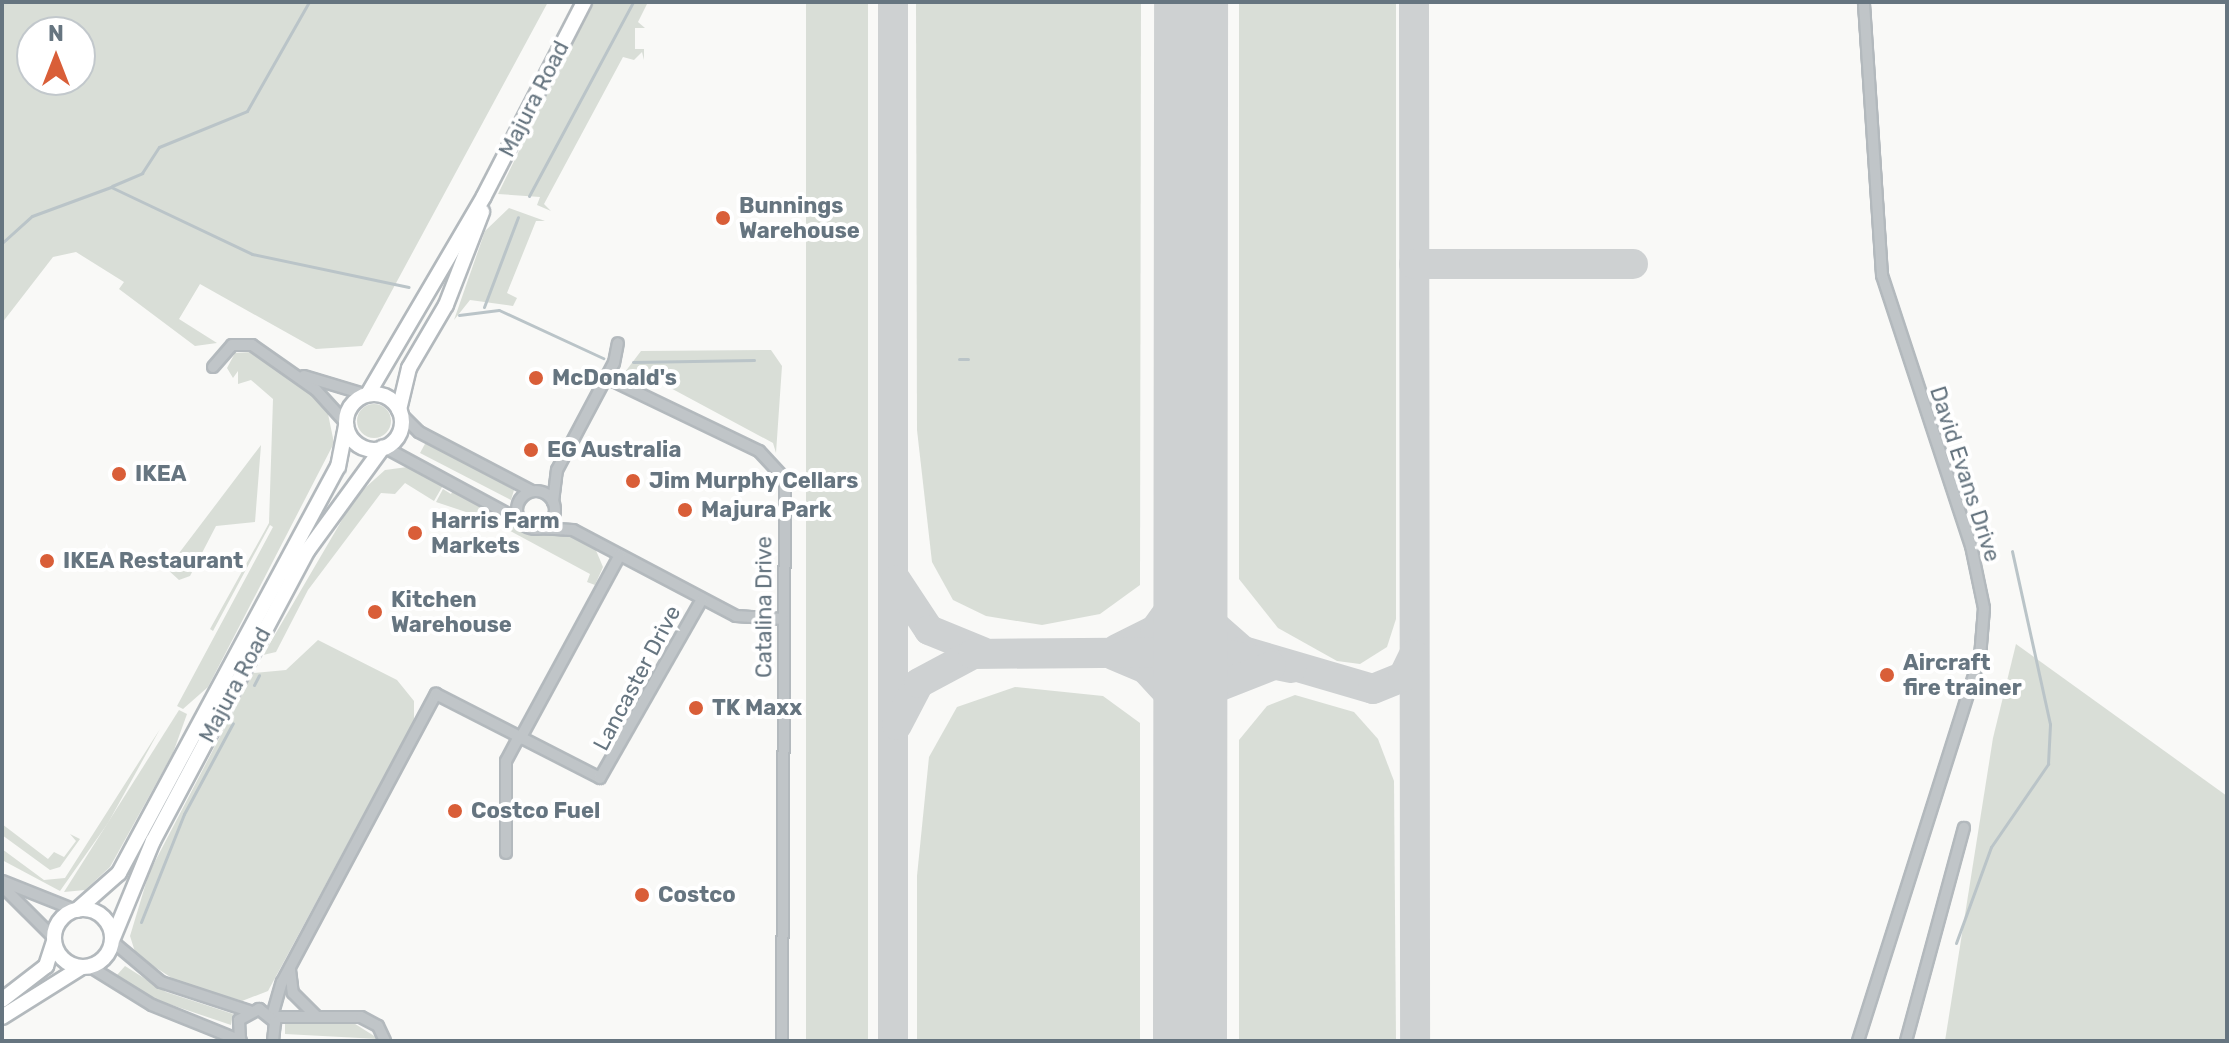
<!DOCTYPE html>
<html>
<head>
<meta charset="utf-8">
<style>
	body { margin:0 }
	#map { position:relative; width:2229px; height:1043px; overflow:hidden; background:#f9f9f7; font-family:Rubik,sans-serif }
	div>[style] { position:absolute }
	[style*='--x'] { left:calc(var(--x)*1px); top:calc(var(--y)*1px); width:calc(var(--w)*1px); rotate:calc(var(--a)*1deg) }
	.green>* { inset:0; background:#d9ded7; transform-origin:0 0 }
	.round { border-radius:50% }
	.stream>* { height:3px; margin:-1.5px; padding:0 1.5px; transform-origin:1.5px; border-radius:1.5px; background:#bac4c8 }
	.taxiway>* { height:30px; margin:-15px; padding:0 15px; transform-origin:15px; border-radius:15px; background:#ced1d2 }
	.runway>* { height:74px; margin:-37px; padding:0 37px; transform-origin:37px; border-radius:37px; background:#ced1d2 }
	.roads { filter:drop-shadow(2px 0 #b3b9bd) drop-shadow(-2px 0 #b3b9bd) drop-shadow(0 2px #b3b9bd) drop-shadow(0 -2px #b3b9bd) }
	.street>* { height:10px; margin:-5px; padding:0 5px; transform-origin:5px; border-radius:5px; background:#c0c5c8 }
	.street>.ring { margin:-5px; padding:0; box-sizing:content-box; background:none; border:10px solid #c0c5c8; border-radius:50% }
	.secondary>* { height:14px; margin:-7px; padding:0 7px; transform-origin:7px; border-radius:7px; background:#fff }
	.secondary>.ring { margin:-7px; padding:0; box-sizing:content-box; background:none; border:14px solid #fff; border-radius:50% }
	.dots>* { width:22px; height:22px; translate:-50% -50%; box-sizing:border-box; border:4px solid #fff; border-radius:50% }
	span { translate:-50% -50%; white-space:nowrap; text-align:center; line-height:1.15; -webkit-text-stroke:8px #fff; paint-order:stroke }
	.street-label { font-size:22px; color:#667580 }
	.poi-label { font-size:22px; color:#667580; font-weight:700 }
	.left { translate:0 -50%; text-align:left }
	.frame { position:absolute; inset:0; border:4px solid #667580; pointer-events:none }
	.north { position:absolute; left:16px; top:16px; width:80px; height:80px; box-sizing:border-box; background:#fff; border:2px solid #c2c8cc; border-radius:50%; rotate:0deg; font-size:22px; font-weight:700; line-height:32px; text-align:center; color:#667580 }
	.north::after { content:''; display:block; margin:auto; width:28px; height:36px; background:#d95e38; clip-path:polygon(50% 0,100% 100%,50% 72%,0 100%) }
</style>
</head>
<body>
<div id="map">
	<div class="green">
		<div style="clip-path:polygon(evenodd,2px 2px,548px 2px,362px 346px,316px 349px,200px 284px,179px 319px,217px 343px,195px 346px,119px 289px,124px 282px,76px 252px,53px 257px,2px 323px,2px 2px,32px 32px,80px 32px,80px 80px,32px 80px,32px 32px)"></div>
		<div style="clip-path:polygon(592px 2px,648px 2px,638px 22px,645px 28px,635px 28px,635px 49px,644px 49px,644px 60px,642px 52px,634px 60px,623px 57px,544px 204px,551px 211px,537px 205px,540px 197px,498px 194px)"></div>
		<div style="left:806px;top:2px;width:62px;height:1039px"></div>
		<div style="clip-path:polygon(916px 2px,1141px 2px,1140px 585px,1100px 614px,1042px 625px,986px 616px,953px 600px,932px 562px,917px 430px)"></div>
		<div style="clip-path:polygon(1239px 2px,1396px 2px,1396px 619px,1387px 647px,1360px 664px,1337px 661px,1278px 628px,1239px 579px)"></div>
		<div style="clip-path:polygon(509px 208px,545px 221px,536px 221px,507px 293px,517px 298px,513px 306px,470px 300px,454px 320px,485px 231px)"></div>
		<div style="clip-path:polygon(771px 350px,782px 366px,776px 453px,773px 443px,652px 378px,647px 385px,625px 372px,641px 351px)"></div>
		<div style="clip-path:polygon(251px 352px,326px 404px,334px 443px,208px 687px,183px 709px,177px 706px,273px 527px,270px 525px,213px 631px,210px 629px,269px 523px,273px 399px,251px 380px,238px 384px,238px 371px,233px 378px,227px 368px,235px 353px)"></div>
		<div class="round" style="left:357px;top:404px;width:34px;height:34px"></div>
		<div style="clip-path:polygon(426px 442px,514px 490px,511px 500px,420px 453px)"></div>
		<div style="clip-path:polygon(261px 445px,255px 522px,216px 526px,190px 576px,179px 580px,167px 569px)"></div>
		<div style="clip-path:polygon(415px 466px,445px 482px,434px 501px,405px 483px,395px 494px,381px 493px,308px 590px,276px 652px,263px 655px,356px 496px,385px 470px)"></div>
		<div style="clip-path:polygon(455px 487px,527px 533px,569px 533px,595px 548px,603px 567px,595px 585px,587px 582px,590px 574px,490px 520px,436px 502px,443px 489px,451px 494px)"></div>
		<div style="clip-path:polygon(318px 640px,397px 680px,414px 701px,414px 721px,268px 991px,242px 1001px,175px 980px,136px 955px,130px 936px,149px 873px,253px 673px,286px 670px)"></div>
		<div style="clip-path:polygon(2016px 644px,2227px 796px,2227px 1041px,1945px 1041px,1993px 738px)"></div>
		<div style="clip-path:polygon(1015px 687px,1103px 696px,1140px 723px,1140px 1041px,917px 1041px,917px 876px,929px 757px,957px 707px)"></div>
		<div style="clip-path:polygon(1295px 695px,1354px 712px,1378px 739px,1394px 781px,1396px 1041px,1239px 1041px,1239px 740px,1267px 706px)"></div>
		<div style="clip-path:polygon(179px 710px,187px 714px,173px 753px,110px 867px,85px 890px,64px 892px)"></div>
		<div style="clip-path:polygon(160px 729px,108px 823px,60px 891px,2px 860px,2px 849px,44px 880px,65px 878px)"></div>
		<div style="clip-path:polygon(2px 824px,48px 859px,54px 852px,64px 857px,76px 841px,70px 834px,80px 839px,60px 867px,50px 870px,2px 835px)"></div>
		<div style="clip-path:polygon(125px 966px,166px 992px,233px 1014px,231px 1025px,148px 997px,117px 975px)"></div>
		<div style="clip-path:polygon(285px 1021px,352px 1022px,379px 1039px,285px 1034px)"></div>
	</div>
	<div class="stream">
		<div style="--x:112;--y:186;--w:33;--a:-23"></div>
		<div style="--x:142;--y:173;--w:31;--a:-57"></div>
		<div style="--x:159;--y:147;--w:95;--a:-22.2"></div>
		<div style="--x:247;--y:111;--w:125;--a:-60.4"></div>
		<div style="--x:529;--y:196;--w:220;--a:-61.8"></div>
		<div style="--x:2;--y:243;--w:40;--a:-42"></div>
		<div style="--x:32;--y:216;--w:84;--a:-20.2"></div>
		<div style="--x:111;--y:187;--w:156;--a:25.4"></div>
		<div style="--x:252;--y:254;--w:160;--a:11.9"></div>
		<div style="--x:484;--y:307;--w:96;--a:-69.3"></div>
		<div style="--x:459;--y:315;--w:40;--a:-7.1"></div>
		<div style="--x:499;--y:310;--w:115;--a:24.8"></div>
		<div style="--x:959;--y:359;--w:9;--a:0"></div>
		<div style="--x:633;--y:362;--w:121;--a:-0.9"></div>
		<div style="--x:254;--y:685;--w:11;--a:-63"></div>
		<div style="--x:141;--y:922;--w:116;--a:-68.3"></div>
		<div style="--x:184;--y:814;--w:103;--a:-61.7"></div>
		<div style="--x:1956;--y:943;--w:102;--a:-70"></div>
		<div style="--x:1991;--y:847;--w:101;--a:-55.5"></div>
		<div style="--x:2048;--y:764;--w:40;--a:-87.1"></div>
		<div style="--x:2050;--y:724;--w:177;--a:-102.4"></div>
	</div>
	<div class="taxiway">
		<div style="--x:893;--y:2;--w:1039;--a:90"></div>
		<div style="--x:1414;--y:2;--w:1039;--a:89.94"></div>
		<div style="--x:1414;--y:264;--w:219;--a:0"></div>
		<div style="--x:1192;--y:542;--w:59;--a:83.2"></div>
		<div style="--x:1199;--y:601;--w:24;--a:62"></div>
		<div style="--x:1210;--y:622;--w:44;--a:41.3"></div>
		<div style="--x:1243;--y:651;--w:135;--a:16.3"></div>
		<div style="--x:1373;--y:689;--w:32;--a:-22"></div>
		<div style="--x:1403;--y:677;--w:25;--a:-64"></div>
		<div style="--x:896;--y:580;--w:60;--a:56.6"></div>
		<div style="--x:929;--y:630;--w:58;--a:22.2"></div>
		<div style="--x:1117;--y:649;--w:42;--a:-26.6"></div>
		<div style="--x:1155;--y:630;--w:44;--a:-54.2"></div>
		<div style="--x:1181;--y:594;--w:53;--a:-78.1"></div>
		<div style="--x:1192;--y:542;--w:67;--a:-90"></div>
		<div style="--x:1113;--y:655;--w:36;--a:23"></div>
		<div style="--x:1146;--y:669;--w:49;--a:47.5"></div>
		<div style="--x:1179;--y:705;--w:60;--a:78.5"></div>
		<div style="--x:897;--y:725;--w:47;--a:-62.4"></div>
		<div style="--x:919;--y:683;--w:61;--a:-28.2"></div>
		<div style="--x:973;--y:654;--w:241;--a:-0.5"></div>
		<div style="--x:1214;--y:652;--w:79;--a:11.7"></div>
		<div style="--x:1191;--y:743;--w:60;--a:-66.4"></div>
		<div style="--x:1215;--y:688;--w:60;--a:-21.4"></div>
	</div>
	<div class="runway">
		<div style="--x:1190;--y:1041;--w:1039;--a:-89.94"></div>
	</div>
	<div class="roads">
		<div class="street">
			<div style="--x:213;--y:367;--w:29;--a:-49"></div>
			<div style="--x:232;--y:345;--w:20;--a:0"></div>
			<div style="--x:252;--y:345;--w:78;--a:35.1"></div>
			<div style="--x:316;--y:390;--w:45;--a:47.7"></div>
			<div style="--x:304;--y:376;--w:66;--a:16.8"></div>
			<div style="--x:607;--y:378;--w:169;--a:25.7"></div>
			<div style="--x:759;--y:451;--w:38;--a:47"></div>
			<div style="--x:785;--y:479;--w:562;--a:90.31"></div>
			<div style="--x:400;--y:413;--w:27;--a:45"></div>
			<div style="--x:419;--y:432;--w:127;--a:27.6"></div>
			<div style="--x:384;--y:447;--w:156;--a:28.4"></div>
			<div class="ring" style="left:517px;top:491px;width:28px;height:28px"></div>
			<div style="--x:553;--y:502;--w:32;--a:-83"></div>
			<div style="--x:557;--y:470;--w:121;--a:-62"></div>
			<div style="--x:614;--y:363;--w:20;--a:-79"></div>
			<div style="--x:537;--y:528;--w:36;--a:3"></div>
			<div style="--x:573;--y:530;--w:184;--a:27.8"></div>
			<div style="--x:736;--y:616;--w:47;--a:3.7"></div>
			<div style="--x:520;--y:739;--w:209;--a:-61.5"></div>
			<div style="--x:506;--y:853;--w:92;--a:-90"></div>
			<div style="--x:506;--y:761;--w:26;--a:-62"></div>
			<div style="--x:2;--y:881;--w:79;--a:21.7"></div>
			<div style="--x:2;--y:886;--w:74;--a:45"></div>
			<div style="--x:112;--y:941;--w:64;--a:39.9"></div>
			<div style="--x:161;--y:982;--w:93;--a:18.2"></div>
			<div style="--x:89;--y:966;--w:74;--a:31.8"></div>
			<div style="--x:152;--y:1005;--w:96;--a:22"></div>
			<div style="--x:290;--y:970;--w:23;--a:83"></div>
			<div style="--x:293;--y:993;--w:33;--a:45"></div>
			<div style="--x:272;--y:1016;--w:35;--a:-74"></div>
			<div style="--x:282;--y:982;--w:327;--a:-61.9"></div>
			<div style="--x:436;--y:694;--w:184;--a:27.1"></div>
			<div style="--x:600;--y:778;--w:206;--a:-60.3"></div>
			<div style="--x:272;--y:1017;--w:89;--a:0"></div>
			<div style="--x:361;--y:1017;--w:19;--a:28"></div>
			<div style="--x:378;--y:1026;--w:17;--a:65"></div>
			<div style="--x:240;--y:1040;--w:20;--a:-93"></div>
			<div style="--x:239;--y:1020;--w:23;--a:-29"></div>
			<div style="--x:259;--y:1009;--w:21;--a:39"></div>
			<div style="--x:275;--y:1022;--w:19;--a:96"></div>
			<div style="--x:1858;--y:1041;--w:403;--a:-72.4"></div>
			<div style="--x:1980;--y:657;--w:49;--a:-85.3"></div>
			<div style="--x:1984;--y:608;--w:63;--a:-101.8"></div>
			<div style="--x:1971;--y:546;--w:285;--a:-108.2"></div>
			<div style="--x:1882;--y:275;--w:274;--a:-93.8"></div>
			<div style="--x:1906;--y:1041;--w:221;--a:-74.8"></div>
		</div>
		<div class="secondary">
			<div style="--x:368;--y:394;--w:229;--a:-59.6"></div>
			<div style="--x:484;--y:196;--w:218;--a:-62.7"></div>
			<div class="ring" style="left:346px;top:394px;width:42px;height:42px"></div>
			<div style="--x:399;--y:410;--w:43;--a:-76.6"></div>
			<div style="--x:409;--y:368;--w:73;--a:-59.6"></div>
			<div style="--x:446;--y:305;--w:100;--a:-68.8"></div>
			<div class="ring" style="left:54px;top:909px;width:44px;height:44px"></div>
			<div style="--x:77;--y:910;--w:56;--a:-41.4"></div>
			<div style="--x:119;--y:873;--w:461;--a:-61.7"></div>
			<div style="--x:338;--y:467;--w:42;--a:-79"></div>
			<div style="--x:113;--y:938;--w:105;--a:-67.6"></div>
			<div style="--x:153;--y:841;--w:330;--a:-62"></div>
			<div style="--x:308;--y:550;--w:127;--a:-53.9"></div>
			<div style="--x:2;--y:1000;--w:56;--a:-37.7"></div>
			<div style="--x:46;--y:966;--w:25;--a:-72"></div>
			<div style="--x:2;--y:1017;--w:94;--a:-32"></div>
		</div>
	</div>
	<div class="dots">
		<div style="left:723px;top:218px;background:#d95e38"></div>
		<div style="left:536px;top:378px;background:#d95e38"></div>
		<div style="left:531px;top:450px;background:#d95e38"></div>
		<div style="left:119px;top:474px;background:#d95e38"></div>
		<div style="left:633px;top:481px;background:#d95e38"></div>
		<div style="left:685px;top:510px;background:#d95e38"></div>
		<div style="left:415px;top:533px;background:#d95e38"></div>
		<div style="left:47px;top:561px;background:#d95e38"></div>
		<div style="left:375px;top:612px;background:#d95e38"></div>
		<div style="left:1887px;top:675px;background:#d95e38"></div>
		<div style="left:696px;top:708px;background:#d95e38"></div>
		<div style="left:455px;top:811px;background:#d95e38"></div>
		<div style="left:642px;top:895px;background:#d95e38"></div>
	</div>
	<div class="street-label">
		<span style="left:534px;top:99px;rotate:-63deg">Majura Road</span>
		<span style="left:1965px;top:474px;rotate:72deg">David Evans Drive</span>
		<span style="left:764px;top:607px;rotate:-90deg">Catalina Drive</span>
		<span style="left:637px;top:678px;rotate:-62deg">Lancaster Drive</span>
		<span style="left:235px;top:685px;rotate:-62deg">Majura Road</span>
	</div>
	<div class="poi-label">
		<span class="left" style="left:739px;top:218px">Bunnings<br>Warehouse</span>
		<span class="left" style="left:552px;top:378px">McDonald's</span>
		<span class="left" style="left:547px;top:450px">EG Australia</span>
		<span class="left" style="left:135px;top:474px">IKEA</span>
		<span class="left" style="left:649px;top:481px">Jim Murphy Cellars</span>
		<span class="left" style="left:701px;top:510px">Majura Park</span>
		<span class="left" style="left:431px;top:533px">Harris Farm<br>Markets</span>
		<span class="left" style="left:63px;top:561px">IKEA Restaurant</span>
		<span class="left" style="left:391px;top:612px">Kitchen<br>Warehouse</span>
		<span class="left" style="left:1903px;top:675px">Aircraft<br>fire trainer</span>
		<span class="left" style="left:712px;top:708px">TK Maxx</span>
		<span class="left" style="left:471px;top:811px">Costco Fuel</span>
		<span class="left" style="left:658px;top:895px">Costco</span>
	</div>
	<div class="frame"></div>
	<div class="north">N</div>
</div>
</body>
</html>
